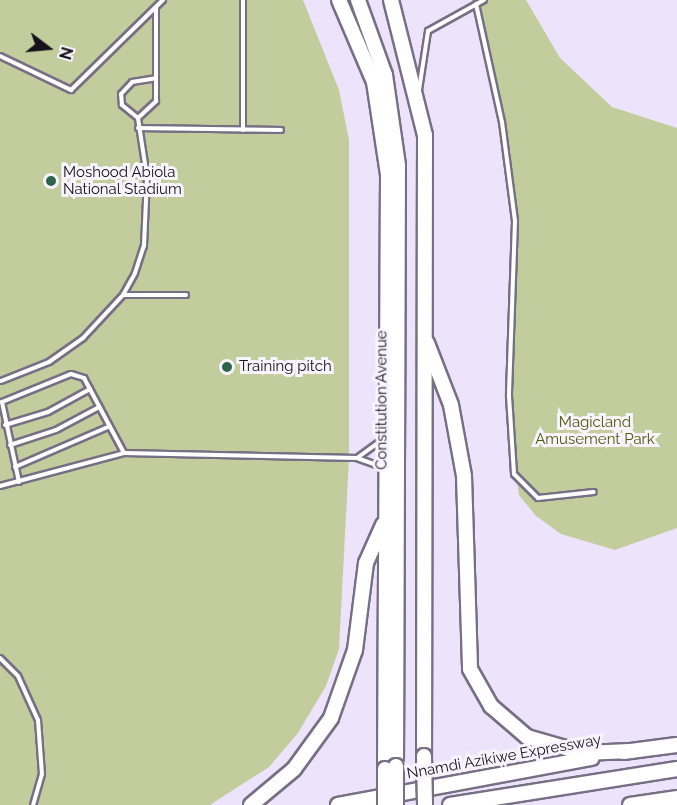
<!DOCTYPE html>
<html>
<head>
<meta charset="utf-8">
<style>
	body { margin:0 }
	#map { position:relative; width:677px; height:805px; overflow:hidden; background:#ede4fc; font-family:Raleway,sans-serif }
	div>[style] { position:absolute }
	[style*='--x'] { left:calc(var(--x)*1px); top:calc(var(--y)*1px); width:calc(var(--w)*1px); rotate:calc(var(--a)*1deg) }
	.green>* { inset:0; background:#c3cc9d }
	.roads { filter:drop-shadow(2px 0 #776f84) drop-shadow(-2px 0 #776f84) drop-shadow(0 2px #776f84) drop-shadow(0 -2px #776f84) }
	.lane>* { height:4px; margin:-2px; padding:0 2px; transform-origin:2px; border-radius:2px; background:#fff }
	.highway>* { height:14px; margin:-7px; padding:0 7px; transform-origin:7px; border-radius:7px; background:#fff }
	.bridges { filter:drop-shadow(2px 0 #776f84) drop-shadow(-2px 0 #776f84) drop-shadow(0 2px #776f84) drop-shadow(0 -2px #776f84) }
	.highway-bridge>* { height:14px; margin:-7px; padding:0 7px; transform-origin:7px; border-radius:7px; background:#fff }
	.dots>* { width:16px; height:16px; translate:-50% -50%; box-sizing:border-box; border:3px solid #f8f4fe; border-radius:50% }
	span { translate:-50% -50%; white-space:nowrap; text-align:center; line-height:1.15; -webkit-text-stroke:6px #f8f4fe; paint-order:stroke }
	.poi-label { font-size:15px; color:#15121a }
	.left { translate:0 -50%; text-align:left }
	.street-label { font-size:15px; color:#15121a }
	.park-label { font-size:15px; color:#505908 }
	.north { position:absolute; left:18px; top:18px; width:60px; height:60px; -webkit-text-stroke:4px #f8f4fe; paint-order:stroke; rotate:106deg; font-size:16px; font-weight:700; line-height:24px; text-align:center; color:#15121a }
	.north::after { content:''; display:block; margin:auto; width:21px; height:27px; background:#15121a; clip-path:polygon(50% 0,100% 100%,50% 72%,0 100%) }
</style>
</head>
<body>
<div id="map">
	<div class="green">
		<div style="clip-path:polygon(0 0,303px 0,339px 90px,349px 140px,349px 458px,339px 649px,326px 686px,298px 733px,269px 767px,210px 805px,0 805px)"></div>
		<div style="clip-path:polygon(478px 0,526px 0,560px 58px,612px 107px,677px 128px,677px 528px,615px 550px,561px 534px,536px 516px,519px 495px,512px 446px,511px 153px)"></div>
	</div>
	<div class="roads">
		<div class="lane">
			<div style="--x:476;--y:4;--w:121;--a:77.6"></div>
			<div style="--x:502;--y:122;--w:100;--a:82.5"></div>
			<div style="--x:515;--y:221;--w:175;--a:92"></div>
			<div style="--x:509;--y:396;--w:78;--a:86.3"></div>
			<div style="--x:514;--y:474;--w:34;--a:45"></div>
			<div style="--x:538;--y:498;--w:56;--a:-6.1"></div>
			<div style="--x:0;--y:56;--w:79;--a:25.6"></div>
			<div style="--x:71;--y:90;--w:129;--a:-44.4"></div>
			<div style="--x:419;--y:90;--w:60;--a:-81.3"></div>
			<div style="--x:428;--y:31;--w:64;--a:-29"></div>
			<div style="--x:138;--y:118;--w:21;--a:-141"></div>
			<div style="--x:122;--y:105;--w:11;--a:-95"></div>
			<div style="--x:121;--y:94;--w:16;--a:-47"></div>
			<div style="--x:132;--y:82;--w:24;--a:-9"></div>
			<div style="--x:138;--y:128;--w:143;--a:0.8"></div>
			<div style="--x:243;--y:130;--w:130;--a:-90"></div>
			<div style="--x:124;--y:295;--w:62;--a:0"></div>
			<div style="--x:1;--y:381;--w:52;--a:-21.6"></div>
			<div style="--x:49;--y:362;--w:42;--a:-35.2"></div>
			<div style="--x:83;--y:338;--w:59;--a:-47.1"></div>
			<div style="--x:123;--y:295;--w:25;--a:-61"></div>
			<div style="--x:135;--y:273;--w:28;--a:-72"></div>
			<div style="--x:144;--y:246;--w:69;--a:-87.5"></div>
			<div style="--x:147;--y:177;--w:60;--a:-98.7"></div>
			<div style="--x:138;--y:118;--w:25;--a:-43"></div>
			<div style="--x:156;--y:101;--w:93;--a:-90"></div>
			<div style="--x:5;--y:425;--w:45;--a:-16.8"></div>
			<div style="--x:48;--y:412;--w:48;--a:-28.7"></div>
			<div style="--x:10;--y:445;--w:48;--a:-18.1"></div>
			<div style="--x:56;--y:430;--w:49;--a:-28.1"></div>
			<div style="--x:357;--y:458;--w:31;--a:-36"></div>
			<div style="--x:15;--y:467;--w:103;--a:-23.3"></div>
			<div style="--x:19;--y:482;--w:82;--a:-102"></div>
			<div style="--x:2;--y:402;--w:74;--a:-22.1"></div>
			<div style="--x:71;--y:374;--w:14;--a:17"></div>
			<div style="--x:84;--y:378;--w:85;--a:61.9"></div>
			<div style="--x:0;--y:486;--w:128;--a:-14.9"></div>
			<div style="--x:124;--y:453;--w:233;--a:1.2"></div>
			<div style="--x:357;--y:458;--w:27;--a:20"></div>
			<div style="--x:0;--y:658;--w:25;--a:45"></div>
			<div style="--x:18;--y:676;--w:48;--a:65.6"></div>
			<div style="--x:38;--y:720;--w:54;--a:85.8"></div>
			<div style="--x:42;--y:774;--w:32;--a:106"></div>
		</div>
		<div class="highway">
			<div style="--x:339;--y:0;--w:89;--a:66.9"></div>
			<div style="--x:374;--y:82;--w:94;--a:81.4"></div>
			<div style="--x:388;--y:175;--w:594;--a:90.29"></div>
			<div style="--x:358;--y:0;--w:80;--a:70.2"></div>
			<div style="--x:385;--y:75;--w:91;--a:81.8"></div>
			<div style="--x:398;--y:165;--w:601;--a:90.19"></div>
			<div style="--x:391;--y:0;--w:139;--a:75.9"></div>
			<div style="--x:425;--y:135;--w:621;--a:90.09"></div>
			<div style="--x:427;--y:343;--w:66;--a:68.8"></div>
			<div style="--x:451;--y:405;--w:72;--a:79.6"></div>
			<div style="--x:464;--y:476;--w:193;--a:88.2"></div>
			<div style="--x:470;--y:669;--w:43;--a:60.4"></div>
			<div style="--x:491;--y:706;--w:48;--a:40.7"></div>
			<div style="--x:527;--y:737;--w:58;--a:15.9"></div>
			<div style="--x:583;--y:753;--w:48;--a:-2.4"></div>
			<div style="--x:623;--y:752;--w:54;--a:-7.4"></div>
			<div style="--x:251;--y:805;--w:56;--a:-39.9"></div>
			<div style="--x:294;--y:769;--w:63;--a:-54"></div>
			<div style="--x:331;--y:718;--w:72;--a:-70.6"></div>
			<div style="--x:355;--y:650;--w:88;--a:-82.8"></div>
			<div style="--x:366;--y:563;--w:42;--a:-65.9"></div>
			<div style="--x:338;--y:805;--w:258;--a:-10.5"></div>
			<div style="--x:450;--y:805;--w:230;--a:-9"></div>
			<div style="--x:630;--y:805;--w:48;--a:-8.5"></div>
		</div>
	</div>
	<div class="bridges">
		<div class="highway-bridge">
			<div style="--x:424;--y:756;--w:49;--a:88.8"></div>
			<div style="--x:396;--y:766;--w:39;--a:90"></div>
			<div style="--x:385;--y:769;--w:36;--a:90"></div>
		</div>
	</div>
	<div class="dots">
		<div style="left:51px;top:181px;background:#2e644a"></div>
		<div style="left:227px;top:367px;background:#2e644a"></div>
	</div>
	<div class="poi-label">
		<span class="left" style="left:63px;top:181px">Moshood Abiola<br>National Stadium</span>
		<span class="left" style="left:239px;top:367px">Training pitch</span>
	</div>
	<div class="street-label">
		<span style="left:382px;top:400px;rotate:-90deg">Constitution Avenue</span>
		<span style="left:504px;top:757px;rotate:-10deg">Nnamdi Azikiwe Expressway</span>
	</div>
	<div class="park-label">
		<span style="left:595px;top:431px">Magicland<br>Amusement Park</span>
	</div>
	<div class="north">N</div>
</div>
</body>
</html>
